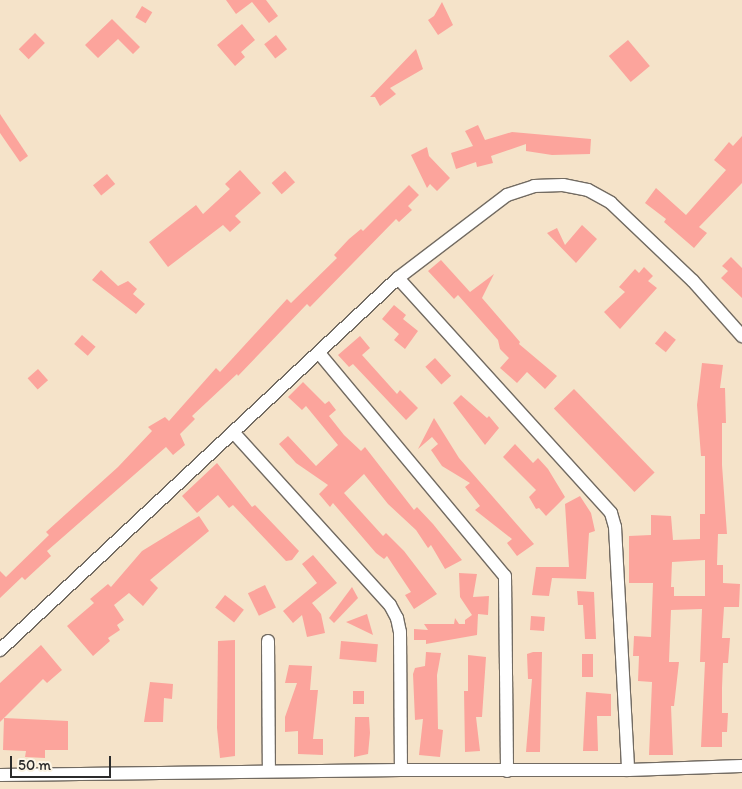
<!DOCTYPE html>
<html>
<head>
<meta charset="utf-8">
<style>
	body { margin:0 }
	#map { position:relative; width:742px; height:789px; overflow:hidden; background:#f5e3c9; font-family:Itim,sans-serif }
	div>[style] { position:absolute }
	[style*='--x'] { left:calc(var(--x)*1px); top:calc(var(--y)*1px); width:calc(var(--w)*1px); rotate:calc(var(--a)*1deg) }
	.building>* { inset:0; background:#fca49c; transform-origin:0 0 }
	.roads { filter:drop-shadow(1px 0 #726b62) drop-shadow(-1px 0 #726b62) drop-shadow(0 1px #726b62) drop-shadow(0 -1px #726b62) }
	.street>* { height:12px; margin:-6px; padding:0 6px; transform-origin:6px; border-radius:6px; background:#fff }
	span { translate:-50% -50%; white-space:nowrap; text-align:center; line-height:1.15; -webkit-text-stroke:4px #fcf5e5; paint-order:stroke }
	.scale { position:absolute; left:10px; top:756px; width:101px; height:22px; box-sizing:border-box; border:2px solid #2b2b2b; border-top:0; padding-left:6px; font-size:15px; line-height:18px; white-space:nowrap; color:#2b2b2b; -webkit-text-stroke:4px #fcf5e5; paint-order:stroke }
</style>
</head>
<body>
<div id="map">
	<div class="building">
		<div style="clip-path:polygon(226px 0,266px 0,278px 16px,269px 23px,252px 2px,236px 14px)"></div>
		<div style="clip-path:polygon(442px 2px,453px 25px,438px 35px,428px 20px,434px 16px)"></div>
		<div style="left:142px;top:6px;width:12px;height:13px;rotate:31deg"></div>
		<div style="clip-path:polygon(112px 19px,140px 47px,133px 54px,118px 39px,98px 58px,85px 45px)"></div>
		<div style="clip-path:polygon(242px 24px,255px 40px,241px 52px,245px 57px,235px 66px,217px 45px)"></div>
		<div style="left:35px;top:33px;width:14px;height:23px;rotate:45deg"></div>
		<div style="left:276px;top:35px;width:18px;height:15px;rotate:52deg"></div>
		<div style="left:628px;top:40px;width:34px;height:25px;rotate:50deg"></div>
		<div style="clip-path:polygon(416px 49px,423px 69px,390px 88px,396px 94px,380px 106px,375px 97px,370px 97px)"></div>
		<div style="clip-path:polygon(0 114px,28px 156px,20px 162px,0 133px)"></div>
		<div style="clip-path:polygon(478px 125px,485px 140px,512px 132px,591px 139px,590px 154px,552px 155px,526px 151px,526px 144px,491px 156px,493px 163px,477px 167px,476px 162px,456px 169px,451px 153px,473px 146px,465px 131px)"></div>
		<div style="clip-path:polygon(742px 136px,742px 183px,699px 227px,707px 233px,694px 248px,664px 222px,666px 219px,645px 203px,656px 188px,686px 215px,726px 170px,714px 160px,729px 142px,733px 146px)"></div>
		<div style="clip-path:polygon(427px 147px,429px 156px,450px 178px,437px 191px,430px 184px,427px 188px,411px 155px)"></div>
		<div style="clip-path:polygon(240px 170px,261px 193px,235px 216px,241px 222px,230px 232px,223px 225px,168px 267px,149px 242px,196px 205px,203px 214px,230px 189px,225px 184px)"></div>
		<div style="left:285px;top:171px;width:15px;height:18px;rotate:48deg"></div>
		<div style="left:107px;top:174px;width:13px;height:18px;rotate:51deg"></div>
		<div style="clip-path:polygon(409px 185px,419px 195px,408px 206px,412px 210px,399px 222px,396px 219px,310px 307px,307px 304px,238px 376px,237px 374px,192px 416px,195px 419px,180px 434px,185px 445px,173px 455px,166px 447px,47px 551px,51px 556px,25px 580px,22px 577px,0 598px,0 571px,6px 577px,49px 535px,46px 532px,118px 467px,152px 431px,148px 427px,165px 417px,169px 421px,216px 368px,220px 372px,287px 299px,291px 303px,337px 258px,334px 255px,349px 239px,361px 229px,363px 231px)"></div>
		<div style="clip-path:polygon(582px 225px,597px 239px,576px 263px,547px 233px,557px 228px,565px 245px)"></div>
		<div style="clip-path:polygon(731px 257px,742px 268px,742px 298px,721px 278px,728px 271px,722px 266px)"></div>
		<div style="clip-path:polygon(441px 260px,470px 292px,494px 274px,482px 298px,520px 342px,519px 344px,557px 376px,545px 389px,527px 372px,517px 383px,500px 368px,509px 358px,500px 349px,498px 340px,458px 295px,454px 299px,428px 271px)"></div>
		<div style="clip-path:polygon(644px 267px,653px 276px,648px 281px,657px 288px,620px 329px,604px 312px,625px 292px,619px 287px,635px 269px,639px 273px)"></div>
		<div style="clip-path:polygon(101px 270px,118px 286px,128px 281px,137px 289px,133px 294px,145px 304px,136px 314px,92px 280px)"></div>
		<div style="clip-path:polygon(394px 305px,406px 315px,403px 319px,418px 331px,405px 349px,394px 340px,399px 334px,382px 319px)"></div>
		<div style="left:665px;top:331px;width:14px;height:16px;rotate:39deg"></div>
		<div style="left:82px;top:335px;width:18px;height:12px;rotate:41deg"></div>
		<div style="clip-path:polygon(360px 336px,370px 348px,362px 355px,397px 394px,400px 390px,418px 408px,406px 420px,353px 364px,349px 367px,338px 355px)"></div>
		<div style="left:435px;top:358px;width:24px;height:13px;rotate:48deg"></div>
		<div style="clip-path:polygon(evenodd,702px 363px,723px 365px,720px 388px,725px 388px,726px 423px,722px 423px,722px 465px,727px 534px,718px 534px,717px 565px,723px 565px,723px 583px,740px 584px,739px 607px,724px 607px,722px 638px,730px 638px,728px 663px,723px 663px,722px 688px,722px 713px,728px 713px,727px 732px,722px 732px,722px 747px,701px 747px,705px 662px,700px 662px,702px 609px,671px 610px,669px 662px,679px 662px,674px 706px,671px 706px,673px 755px,649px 755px,652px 682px,638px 681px,639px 656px,633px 656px,634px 636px,651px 637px,653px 583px,629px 583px,629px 536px,651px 535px,651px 515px,671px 516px,673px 540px,700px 539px,700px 514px,705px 514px,705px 456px,701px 456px,697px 405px,702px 363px,705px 560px,705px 596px,674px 596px,674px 587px,671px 587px,672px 562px,705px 560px)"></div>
		<div style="left:38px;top:369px;width:15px;height:14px;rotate:48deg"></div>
		<div style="clip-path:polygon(303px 382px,325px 404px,329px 401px,336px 410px,329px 416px,344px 435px,361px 451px,365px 447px,414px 510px,417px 507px,433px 524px,462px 560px,445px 569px,431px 545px,428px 548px,416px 530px,388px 504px,364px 474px,344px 493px,383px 536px,386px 533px,404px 551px,437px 594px,414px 609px,405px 595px,411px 592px,387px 556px,384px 559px,376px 553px,333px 503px,330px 507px,319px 494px,328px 485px,296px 463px,279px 444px,288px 436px,316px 466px,338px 445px,306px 406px,302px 410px,288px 397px)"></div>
		<div style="left:574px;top:389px;width:116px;height:28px;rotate:46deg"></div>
		<div style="clip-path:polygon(461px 395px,487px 418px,489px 416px,499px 428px,485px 445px,453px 403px)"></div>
		<div style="clip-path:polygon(434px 418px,459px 458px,534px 544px,517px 556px,507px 543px,512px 539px,475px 510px,480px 506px,465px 487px,470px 483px,442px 466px,431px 450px,438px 444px,432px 437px,418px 449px)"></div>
		<div style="clip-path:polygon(515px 444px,533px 463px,538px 458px,548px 469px,565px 497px,546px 516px,539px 508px,536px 509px,529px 497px,536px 490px,503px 457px)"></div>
		<div style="clip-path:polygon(217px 463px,252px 507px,255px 505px,299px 551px,292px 560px,286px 561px,233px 505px,229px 508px,218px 495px,197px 513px,182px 496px)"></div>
		<div style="clip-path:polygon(580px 496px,591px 513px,595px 531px,589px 533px,586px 579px,552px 578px,549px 596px,532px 595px,536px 567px,569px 567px,565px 504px)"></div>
		<div style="clip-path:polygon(199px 516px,209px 531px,150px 580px,158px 588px,143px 606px,129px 593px,114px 605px,124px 620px,117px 625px,120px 630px,108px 638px,110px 641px,93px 656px,67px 626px,94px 603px,90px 599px,108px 584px,111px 587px,142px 551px)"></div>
		<div style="clip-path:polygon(313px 555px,337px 583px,312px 603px,321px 614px,325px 633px,307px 637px,302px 615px,293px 623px,283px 611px,317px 583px,302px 564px)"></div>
		<div style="clip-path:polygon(459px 573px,477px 574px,473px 597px,489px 596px,488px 615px,478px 614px,477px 635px,426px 644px,426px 640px,414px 640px,414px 629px,428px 630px,424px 624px,454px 624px,455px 618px,459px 624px,465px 624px,465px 620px,472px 615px,460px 597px)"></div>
		<div style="left:265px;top:585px;width:25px;height:19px;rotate:64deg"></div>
		<div style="clip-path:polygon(352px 587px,358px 598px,334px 623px,329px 618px)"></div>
		<div style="clip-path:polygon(577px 591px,594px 592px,596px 639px,585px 639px,583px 605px,578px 605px)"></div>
		<div style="left:225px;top:595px;width:24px;height:16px;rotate:38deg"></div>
		<div style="clip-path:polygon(367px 614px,373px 635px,346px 622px)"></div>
		<div style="left:531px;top:616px;width:14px;height:14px;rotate:4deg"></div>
		<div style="clip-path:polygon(235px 640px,235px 756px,220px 758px,217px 728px,218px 641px)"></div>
		<div style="left:341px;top:641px;width:37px;height:18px;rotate:5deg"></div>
		<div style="clip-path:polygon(41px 645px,62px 670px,47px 683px,43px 679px,0 722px,0 683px)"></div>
		<div style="clip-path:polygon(426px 652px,441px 653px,437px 675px,438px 729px,443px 730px,440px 757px,419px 755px,423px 719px,415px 720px,413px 674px,415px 668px,425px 666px)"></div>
		<div style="clip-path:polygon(533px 652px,542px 652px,540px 752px,526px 752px,532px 679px,528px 679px,527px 654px)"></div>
		<div style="left:582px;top:654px;width:11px;height:23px"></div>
		<div style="clip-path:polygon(468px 655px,486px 657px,482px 717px,476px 717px,480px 751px,465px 752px,464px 691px,468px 691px)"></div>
		<div style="clip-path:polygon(289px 665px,312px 666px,310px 690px,318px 690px,313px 739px,323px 739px,323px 755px,298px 754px,298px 731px,285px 732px,285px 717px,297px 683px,285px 683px)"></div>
		<div style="clip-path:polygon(150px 682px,173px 684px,172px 699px,164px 698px,163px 722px,144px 722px)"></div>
		<div style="left:353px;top:691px;width:11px;height:13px"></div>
		<div style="clip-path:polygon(586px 692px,611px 694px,611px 716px,597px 716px,598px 751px,583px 751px)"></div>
		<div style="clip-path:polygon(355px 717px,369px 717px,370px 733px,368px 754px,354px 757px)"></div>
		<div style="clip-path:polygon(4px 718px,68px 721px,68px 750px,45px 750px,45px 758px,25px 757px,26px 751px,3px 750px)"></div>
	</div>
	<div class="roads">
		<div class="street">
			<div style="--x:398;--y:278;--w:317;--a:47.8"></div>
			<div style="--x:611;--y:513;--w:15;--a:74"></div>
			<div style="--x:615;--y:527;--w:243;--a:86.9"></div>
			<div style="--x:628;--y:770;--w:114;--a:-2"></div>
			<div style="--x:319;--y:353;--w:290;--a:50.2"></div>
			<div style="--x:505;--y:576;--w:195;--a:89.4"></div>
			<div style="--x:234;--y:433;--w:232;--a:47.8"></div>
			<div style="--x:390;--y:605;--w:15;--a:62"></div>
			<div style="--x:397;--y:618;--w:14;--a:78"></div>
			<div style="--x:400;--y:632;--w:138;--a:89.6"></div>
			<div style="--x:268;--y:641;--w:130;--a:89.6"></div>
			<div style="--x:0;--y:650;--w:545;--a:-43.07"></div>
			<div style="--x:398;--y:278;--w:137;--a:-37.3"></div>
			<div style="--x:507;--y:195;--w:28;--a:-18"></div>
			<div style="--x:534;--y:186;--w:29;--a:-2"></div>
			<div style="--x:563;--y:185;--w:25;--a:11"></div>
			<div style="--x:588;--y:190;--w:26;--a:29"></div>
			<div style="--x:611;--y:203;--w:113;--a:43.6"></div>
			<div style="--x:693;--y:281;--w:74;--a:48.3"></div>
			<div style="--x:0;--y:775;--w:401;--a:-0.7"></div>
			<div style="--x:401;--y:770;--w:227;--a:0"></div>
		</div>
	</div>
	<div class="scale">50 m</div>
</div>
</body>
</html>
